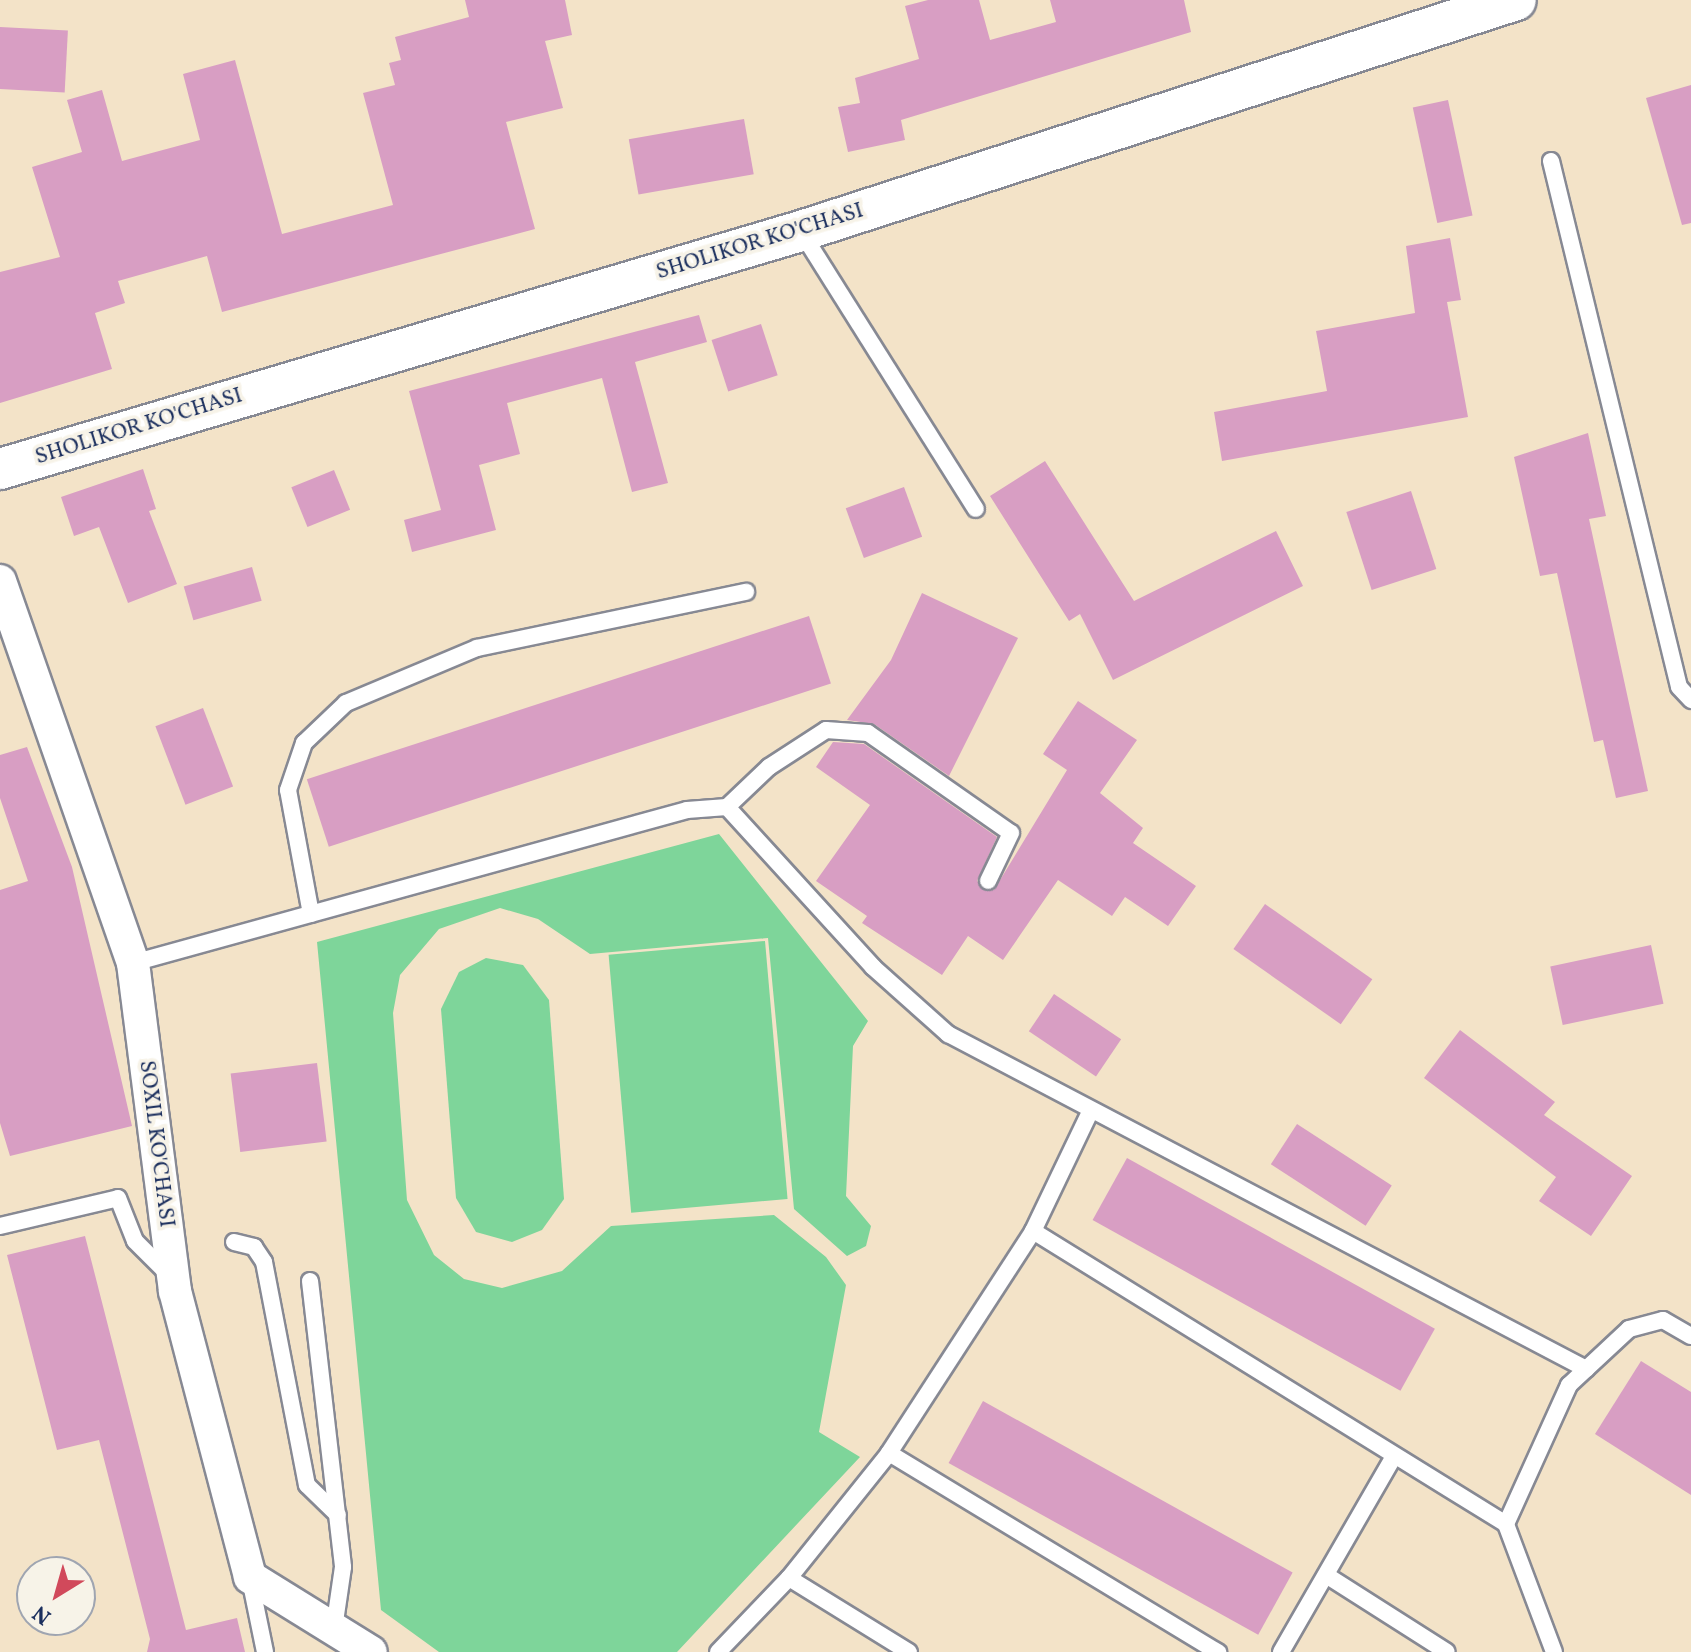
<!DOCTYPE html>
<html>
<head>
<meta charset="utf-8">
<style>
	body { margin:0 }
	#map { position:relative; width:1691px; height:1652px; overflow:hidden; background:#f3e3c8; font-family:Vollkorn,serif }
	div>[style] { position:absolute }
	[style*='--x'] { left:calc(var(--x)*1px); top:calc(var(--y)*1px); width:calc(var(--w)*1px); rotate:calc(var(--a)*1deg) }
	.green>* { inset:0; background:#7ed59a; transform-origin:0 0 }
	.building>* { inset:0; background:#d89ec3; transform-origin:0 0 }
	.roads { filter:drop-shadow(2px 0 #878993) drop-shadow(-2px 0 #878993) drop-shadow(0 2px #878993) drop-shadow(0 -2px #878993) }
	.service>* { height:16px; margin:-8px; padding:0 8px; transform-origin:8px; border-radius:8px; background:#fff }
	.minor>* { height:32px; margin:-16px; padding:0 16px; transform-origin:16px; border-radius:16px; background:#fff }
	.tertiary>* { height:40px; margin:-20px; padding:0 20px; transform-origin:20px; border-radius:20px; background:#fff }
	span { translate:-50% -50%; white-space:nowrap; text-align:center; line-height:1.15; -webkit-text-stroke:7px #f7f3e8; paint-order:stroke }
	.street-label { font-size:22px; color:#1b2f5e }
	.north { position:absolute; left:16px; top:1556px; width:80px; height:80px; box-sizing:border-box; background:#f7f3e8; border:2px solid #9fa5b1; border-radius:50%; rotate:217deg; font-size:22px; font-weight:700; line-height:32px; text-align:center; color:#1b2f5e }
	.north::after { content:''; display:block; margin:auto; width:28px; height:36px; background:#d1495b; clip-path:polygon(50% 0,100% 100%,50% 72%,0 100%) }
</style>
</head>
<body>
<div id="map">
	<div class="green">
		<div style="clip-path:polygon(719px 834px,868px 1021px,853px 1046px,846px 1196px,871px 1226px,866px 1246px,847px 1256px,794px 1209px,768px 938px,590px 954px,538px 919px,500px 908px,439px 929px,400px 975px,393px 1013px,407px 1200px,434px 1255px,464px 1279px,502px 1288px,562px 1271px,611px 1226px,774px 1215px,826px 1257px,846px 1285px,819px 1432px,860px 1457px,677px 1652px,439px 1652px,381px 1610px,317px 942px)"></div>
		<div style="left:765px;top:941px;width:259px;height:157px;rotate:85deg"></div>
		<div style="clip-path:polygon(486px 958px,523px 965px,549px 1000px,564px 1199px,542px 1230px,512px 1242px,476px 1232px,456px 1198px,441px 1009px,459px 972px)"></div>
	</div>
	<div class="building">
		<div style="clip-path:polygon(465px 0,565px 0,572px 35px,545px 41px,563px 108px,506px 122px,535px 229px,222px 312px,207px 256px,118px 281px,125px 303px,95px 313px,112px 369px,0 403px,0 272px,60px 257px,32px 167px,82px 152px,67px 100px,102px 90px,122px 161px,200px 140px,183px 74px,235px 60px,282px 234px,393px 205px,363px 93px,395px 85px,389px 63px,401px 60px,395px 37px,469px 17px)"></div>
		<div style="clip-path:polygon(928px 0,979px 0,990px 40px,1056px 22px,1050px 0,1184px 0,1191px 32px,901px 120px,905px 140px,848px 152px,838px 107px,860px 103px,855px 78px,919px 59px,905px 6px)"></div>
		<div style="left:0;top:27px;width:68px;height:62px;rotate:3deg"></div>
		<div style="clip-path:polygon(1691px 85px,1691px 223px,1682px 225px,1646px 98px)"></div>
		<div style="left:1448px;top:100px;width:118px;height:36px;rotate:78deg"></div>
		<div style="left:744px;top:119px;width:56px;height:117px;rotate:80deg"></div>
		<div style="clip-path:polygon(1450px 238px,1461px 300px,1447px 302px,1468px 417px,1222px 461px,1214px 412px,1327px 391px,1316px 331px,1415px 313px,1406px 246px)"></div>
		<div style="clip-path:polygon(699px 315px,707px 342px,635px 362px,668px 483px,632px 492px,602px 378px,507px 403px,520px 454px,479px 465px,496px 530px,412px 552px,404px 520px,441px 510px,409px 391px)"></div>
		<div style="left:761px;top:324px;width:54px;height:52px;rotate:72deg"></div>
		<div style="clip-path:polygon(1588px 433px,1606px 516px,1589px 519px,1648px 791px,1616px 798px,1603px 740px,1594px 742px,1557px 573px,1540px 576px,1514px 457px)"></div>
		<div style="clip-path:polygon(1045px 461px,1134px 601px,1276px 531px,1303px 586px,1113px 680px,1080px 614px,1069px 621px,990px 496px)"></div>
		<div style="clip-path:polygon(143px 469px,156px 509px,149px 511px,177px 584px,128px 603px,99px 527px,74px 536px,61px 497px)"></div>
		<div style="left:334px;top:470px;width:43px;height:46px;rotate:68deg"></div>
		<div style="left:904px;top:487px;width:53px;height:62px;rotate:70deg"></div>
		<div style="left:1411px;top:491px;width:82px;height:68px;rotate:72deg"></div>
		<div style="left:252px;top:567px;width:35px;height:71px;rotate:74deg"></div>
		<div style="clip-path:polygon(922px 593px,1018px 638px,949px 776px,874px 724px,847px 720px,891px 660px)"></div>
		<div style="left:809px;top:616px;width:71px;height:528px;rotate:72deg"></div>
		<div style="clip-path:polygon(1078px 701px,1137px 740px,1100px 793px,1143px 828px,1133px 843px,1196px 886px,1168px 926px,1125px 897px,1112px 916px,1058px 880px,1003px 960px,968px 936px,942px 975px,862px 923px,867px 916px,816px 881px,870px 805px,816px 767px,833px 742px,864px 744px,997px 837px,977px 881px,994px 890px,1067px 770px,1043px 754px)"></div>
		<div style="left:203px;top:708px;width:84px;height:51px;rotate:69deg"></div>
		<div style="clip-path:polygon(27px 747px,72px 867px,132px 1126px,10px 1156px,0 1123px,0 890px,28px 881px,0 798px,0 755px)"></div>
		<div style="left:1265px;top:904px;width:131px;height:55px;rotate:35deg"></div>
		<div style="left:1651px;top:945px;width:60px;height:103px;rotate:78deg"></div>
		<div style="left:1054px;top:994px;width:81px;height:45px;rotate:34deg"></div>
		<div style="clip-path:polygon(1460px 1030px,1555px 1102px,1544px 1115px,1632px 1176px,1591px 1236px,1539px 1201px,1556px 1177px,1424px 1078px)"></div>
		<div style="left:317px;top:1063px;width:79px;height:87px;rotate:83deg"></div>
		<div style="left:1297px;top:1124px;width:113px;height:48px;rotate:33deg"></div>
		<div style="left:1127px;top:1158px;width:352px;height:71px;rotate:29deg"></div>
		<div style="clip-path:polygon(85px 1236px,186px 1630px,237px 1618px,245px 1652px,147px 1652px,150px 1639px,99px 1440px,57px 1450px,7px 1255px)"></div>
		<div style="clip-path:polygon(1641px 1361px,1691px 1392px,1691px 1495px,1595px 1434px)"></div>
		<div style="left:983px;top:1401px;width:354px;height:71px;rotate:29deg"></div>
	</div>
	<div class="roads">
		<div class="service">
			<div style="--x:1551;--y:161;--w:541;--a:76.32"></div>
			<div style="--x:1679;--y:687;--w:18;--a:47"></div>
			<div style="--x:802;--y:233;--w:326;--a:57.8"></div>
			<div style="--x:727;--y:807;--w:58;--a:-43.6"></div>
			<div style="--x:769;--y:767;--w:68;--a:-33"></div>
			<div style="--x:826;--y:730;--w:42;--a:4.1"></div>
			<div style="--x:868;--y:733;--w:174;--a:35"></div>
			<div style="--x:1011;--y:833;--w:53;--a:115.6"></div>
			<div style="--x:311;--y:914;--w:126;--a:-100.5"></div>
			<div style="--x:288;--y:790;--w:50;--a:-71.2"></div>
			<div style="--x:304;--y:743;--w:58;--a:-43.6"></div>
			<div style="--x:346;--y:703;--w:142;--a:-22.8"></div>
			<div style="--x:477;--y:648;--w:275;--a:-11.8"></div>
			<div style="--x:133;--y:963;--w:575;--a:-15.44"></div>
			<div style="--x:687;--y:810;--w:40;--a:-4.3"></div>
			<div style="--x:727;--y:807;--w:217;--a:47.6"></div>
			<div style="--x:873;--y:967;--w:101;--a:41.8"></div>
			<div style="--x:948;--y:1034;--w:721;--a:27.7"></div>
			<div style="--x:0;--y:1226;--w:121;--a:-13.3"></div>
			<div style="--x:118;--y:1198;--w:46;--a:68.4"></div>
			<div style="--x:135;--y:1241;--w:49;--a:45"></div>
			<div style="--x:1033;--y:1231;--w:556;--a:31.78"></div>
			<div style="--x:234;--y:1242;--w:21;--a:14"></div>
			<div style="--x:254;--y:1247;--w:18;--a:56"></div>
			<div style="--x:264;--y:1262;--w:227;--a:79.1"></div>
			<div style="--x:307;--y:1485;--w:43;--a:44.1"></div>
			<div style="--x:310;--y:1281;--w:288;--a:83.4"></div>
			<div style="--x:343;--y:1567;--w:63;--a:98.3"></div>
			<div style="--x:889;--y:1453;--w:385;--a:31.2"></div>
			<div style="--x:1326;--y:1575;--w:143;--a:32.5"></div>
			<div style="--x:789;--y:1578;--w:141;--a:31.7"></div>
			<div style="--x:250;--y:1579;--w:75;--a:78.4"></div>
			<div style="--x:718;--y:1652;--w:103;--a:-46.2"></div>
			<div style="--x:789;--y:1578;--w:160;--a:-51.3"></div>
			<div style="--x:889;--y:1453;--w:265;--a:-57"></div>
			<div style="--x:1033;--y:1231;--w:134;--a:-64.4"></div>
			<div style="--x:1281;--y:1652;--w:222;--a:-60"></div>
			<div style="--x:1554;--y:1652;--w:137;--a:-110.6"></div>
			<div style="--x:1506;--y:1524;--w:153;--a:-65.6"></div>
			<div style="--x:1569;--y:1385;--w:82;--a:-43"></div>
			<div style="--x:1629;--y:1329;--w:35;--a:-15"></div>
			<div style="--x:1663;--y:1320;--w:32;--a:30"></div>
		</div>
		<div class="minor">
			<div style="--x:0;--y:581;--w:404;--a:70.8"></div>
			<div style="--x:133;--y:963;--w:331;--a:82.7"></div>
			<div style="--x:175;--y:1291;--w:296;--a:75.3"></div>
			<div style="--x:250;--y:1577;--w:142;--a:31.8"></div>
		</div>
		<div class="tertiary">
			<div style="--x:0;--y:469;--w:836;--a:-16.55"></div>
			<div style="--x:801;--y:231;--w:751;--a:-17.9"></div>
		</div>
	</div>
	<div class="street-label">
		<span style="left:760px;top:242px;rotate:-17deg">SHOLIKOR KO'CHASI</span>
		<span style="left:139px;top:427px;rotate:-17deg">SHOLIKOR KO'CHASI</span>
		<span style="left:156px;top:1144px;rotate:83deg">SOXIL KO'CHASI</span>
	</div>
	<div class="north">N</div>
</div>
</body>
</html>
